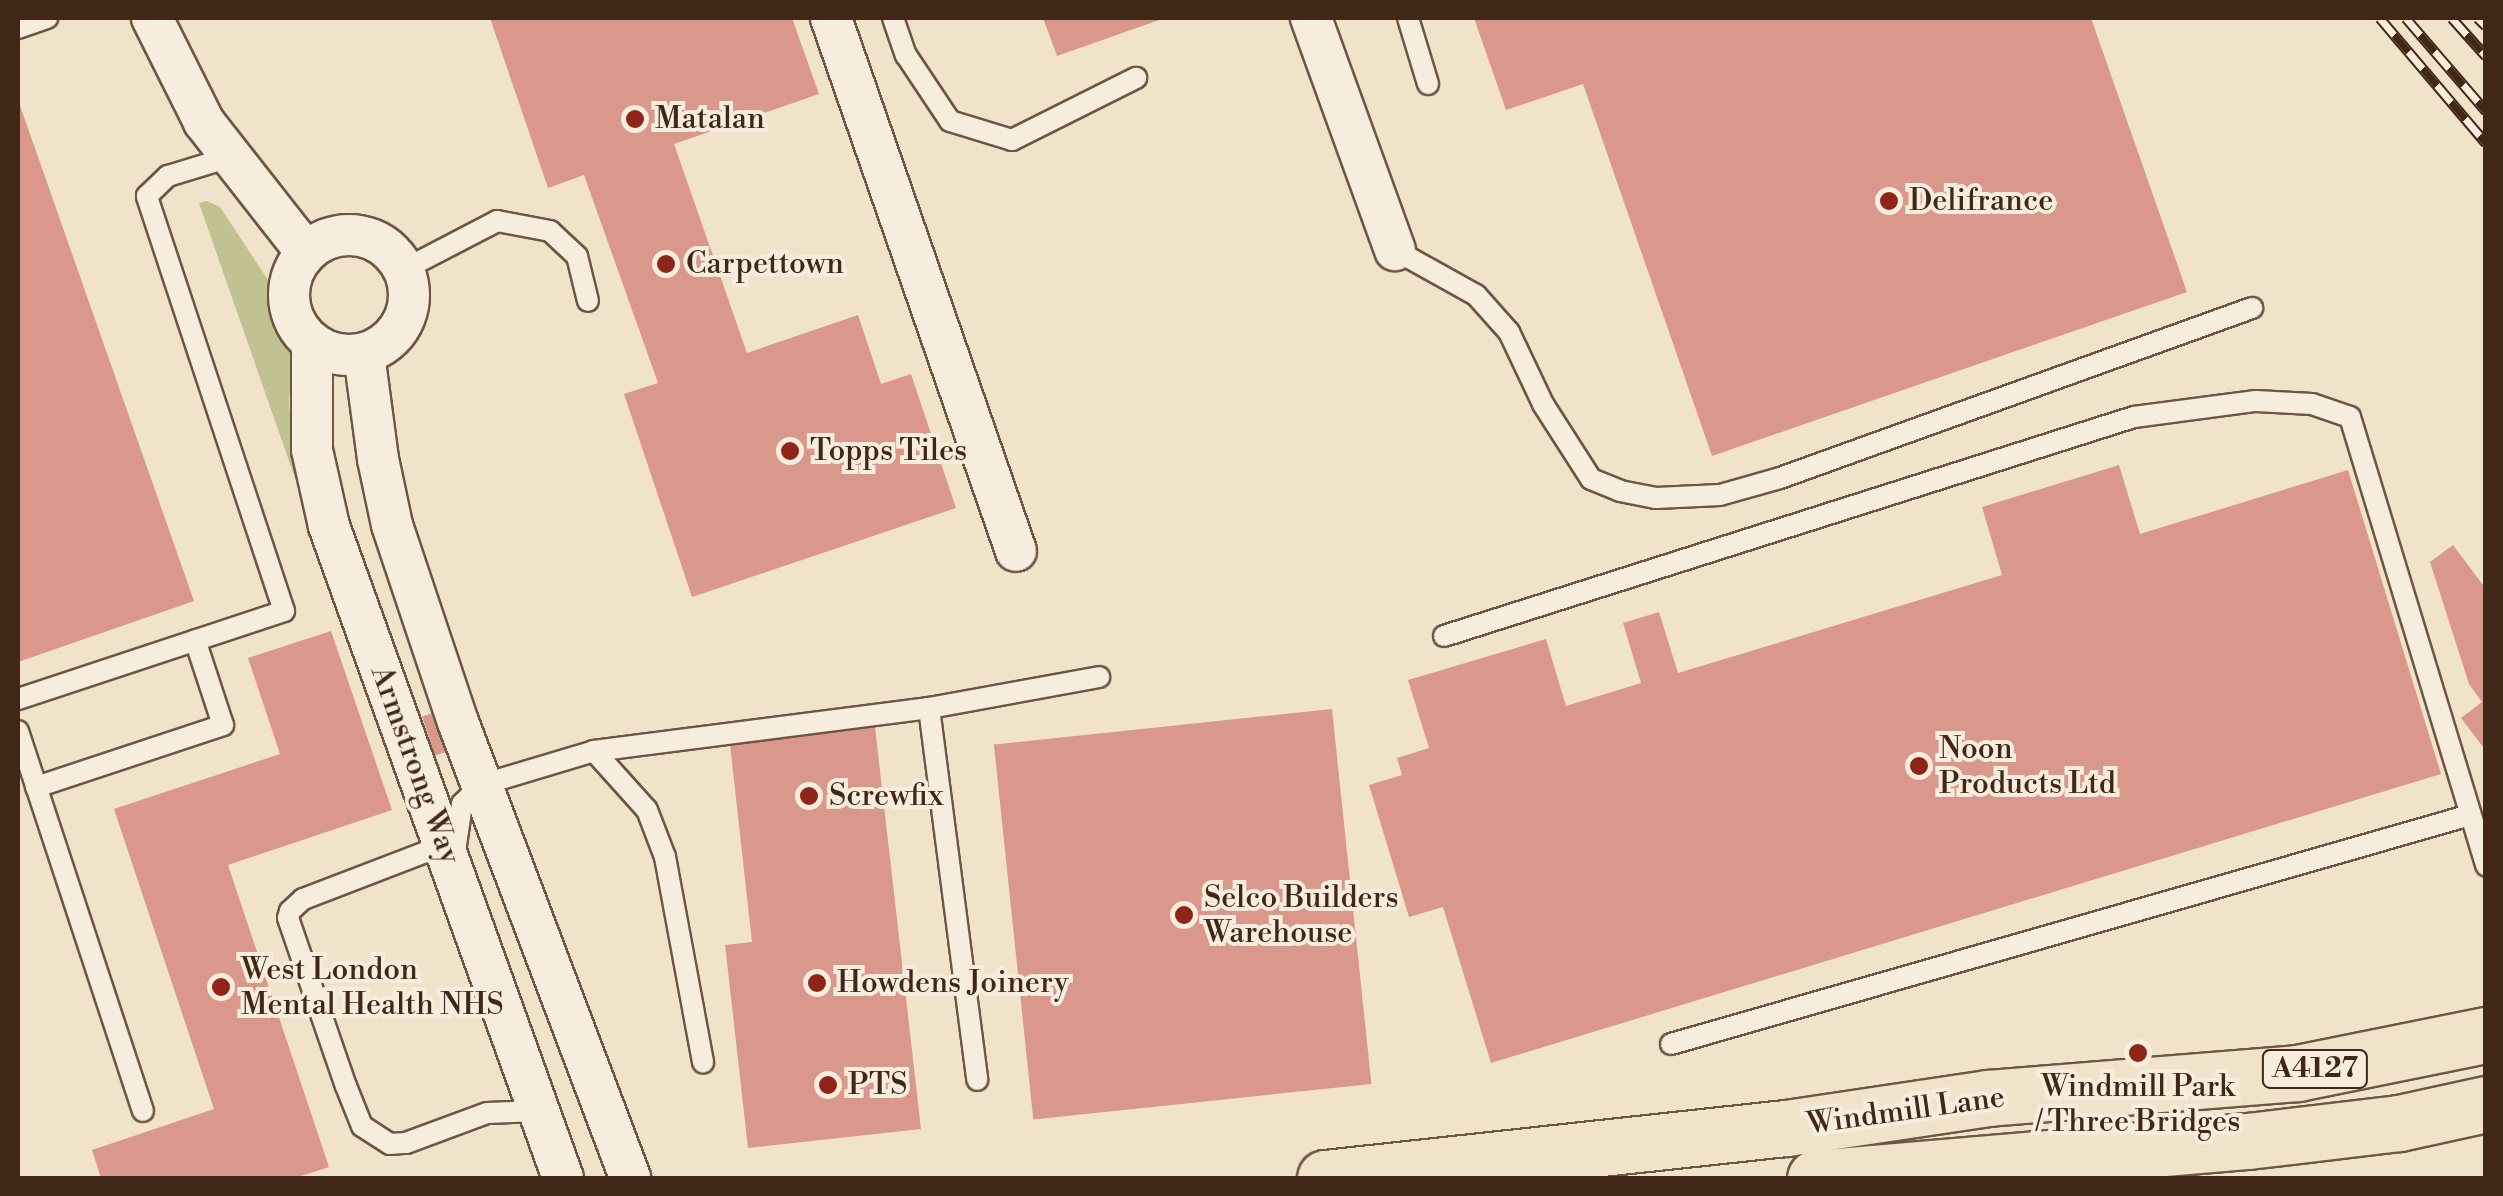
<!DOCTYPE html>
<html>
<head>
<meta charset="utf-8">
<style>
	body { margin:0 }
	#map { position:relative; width:2503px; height:1196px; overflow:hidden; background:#f1e3ca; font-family:"Libre Bodoni",serif }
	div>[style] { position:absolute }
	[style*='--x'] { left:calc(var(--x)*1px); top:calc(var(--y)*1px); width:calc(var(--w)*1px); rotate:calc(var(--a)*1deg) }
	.green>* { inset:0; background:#c1c192 }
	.building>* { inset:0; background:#da988d; transform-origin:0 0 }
	.roads { filter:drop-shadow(2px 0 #6c5644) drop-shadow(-2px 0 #6c5644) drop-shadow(0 2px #6c5644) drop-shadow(0 -2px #6c5644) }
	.service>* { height:20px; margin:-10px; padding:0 10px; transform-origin:10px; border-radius:10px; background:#f6eddd }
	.minor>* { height:40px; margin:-20px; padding:0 20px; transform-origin:20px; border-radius:20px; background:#f6eddd }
	.minor>.ring { margin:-20px; padding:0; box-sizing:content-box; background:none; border:40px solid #f6eddd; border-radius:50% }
	.primary>* { height:55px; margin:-27.5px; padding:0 27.5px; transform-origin:27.5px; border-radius:27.5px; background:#f1e3ca }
	.rail>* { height:11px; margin-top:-5.5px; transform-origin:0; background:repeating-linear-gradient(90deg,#f6eddd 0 22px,#402717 0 44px); box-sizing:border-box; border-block:2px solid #402717 }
	.dots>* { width:28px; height:28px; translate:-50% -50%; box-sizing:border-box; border:5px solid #f6eddd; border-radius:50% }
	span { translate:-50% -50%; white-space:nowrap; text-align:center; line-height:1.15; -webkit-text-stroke:8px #f6eddd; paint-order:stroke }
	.shield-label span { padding:2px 8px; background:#f6eddd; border:2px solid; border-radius:8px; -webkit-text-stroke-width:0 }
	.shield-label { font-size:28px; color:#402717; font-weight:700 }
	.poi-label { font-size:30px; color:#402717 }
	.left { translate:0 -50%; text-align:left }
	.street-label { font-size:30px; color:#402717 }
	.frame { position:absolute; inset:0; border:20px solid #402717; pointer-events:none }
</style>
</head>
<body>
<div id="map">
	<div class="green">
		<div style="clip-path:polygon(207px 201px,220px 207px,289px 312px,295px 331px,289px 403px,296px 481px,199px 203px)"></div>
	</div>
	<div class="building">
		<div style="clip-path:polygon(490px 18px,792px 18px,819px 94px,674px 144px,747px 353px,858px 315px,881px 384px,911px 374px,956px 508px,692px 597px,624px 394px,658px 383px,584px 175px,548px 188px)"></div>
		<div style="clip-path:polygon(1043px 18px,1165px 18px,1057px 56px)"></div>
		<div style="clip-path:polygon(1474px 18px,2091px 18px,2187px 292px,1712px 456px,1583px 84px,1506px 110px)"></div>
		<div style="clip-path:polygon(18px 100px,194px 601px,18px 662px)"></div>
		<div style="clip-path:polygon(2119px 465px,2140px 534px,2348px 470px,2441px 774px,1491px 1063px,1443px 907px,1409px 917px,1369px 785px,1402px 775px,1397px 758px,1429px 748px,1408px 680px,1546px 639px,1566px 706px,1641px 683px,1623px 623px,1659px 612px,1678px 673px,2002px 575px,1982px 507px)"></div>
		<div style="clip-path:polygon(2453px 545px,2486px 589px,2486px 751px,2461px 718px,2482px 702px,2469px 684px,2430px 562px)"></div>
		<div style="clip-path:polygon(331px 631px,392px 810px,228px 865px,329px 1167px,295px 1178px,101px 1178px,92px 1150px,214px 1109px,114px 809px,280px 754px,248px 658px)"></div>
		<div style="left:445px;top:709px;width:41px;height:24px;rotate:72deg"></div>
		<div style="left:1332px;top:709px;width:377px;height:340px;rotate:84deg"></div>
		<div style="clip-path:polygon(875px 727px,921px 1129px,748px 1148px,725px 945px,752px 942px,730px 744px)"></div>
	</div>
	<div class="roads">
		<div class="service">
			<div style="--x:893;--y:18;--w:39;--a:71"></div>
			<div style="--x:906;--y:55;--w:79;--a:56.3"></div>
			<div style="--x:950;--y:121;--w:65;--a:17"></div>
			<div style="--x:1012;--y:140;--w:139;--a:-26.6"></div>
			<div style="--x:1408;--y:18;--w:69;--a:73.1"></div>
			<div style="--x:18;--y:28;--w:31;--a:-19"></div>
			<div style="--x:1395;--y:250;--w:93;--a:29.1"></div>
			<div style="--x:1476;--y:295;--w:50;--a:48.3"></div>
			<div style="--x:1509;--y:332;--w:80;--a:64.7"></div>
			<div style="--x:1543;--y:404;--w:89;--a:57.4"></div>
			<div style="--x:1591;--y:479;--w:31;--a:22"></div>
			<div style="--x:1620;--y:491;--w:37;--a:11"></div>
			<div style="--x:1656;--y:498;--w:64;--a:-2.7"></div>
			<div style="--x:1720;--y:495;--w:62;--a:-15.8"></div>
			<div style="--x:1780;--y:478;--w:502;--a:-19.81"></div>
			<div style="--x:403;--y:270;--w:106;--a:-27.5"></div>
			<div style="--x:497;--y:221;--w:54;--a:10.7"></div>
			<div style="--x:550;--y:231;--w:37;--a:43"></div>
			<div style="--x:577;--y:256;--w:46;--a:76.3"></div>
			<div style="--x:1444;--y:636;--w:724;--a:-17.61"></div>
			<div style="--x:2134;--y:417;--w:123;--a:-7.5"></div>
			<div style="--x:2256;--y:401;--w:56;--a:3.1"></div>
			<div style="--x:2312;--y:404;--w:40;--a:18.9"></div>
			<div style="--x:2350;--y:417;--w:469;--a:73.1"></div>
			<div style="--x:18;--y:699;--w:280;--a:-18.3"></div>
			<div style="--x:284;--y:611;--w:437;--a:-108.3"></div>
			<div style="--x:147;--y:196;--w:29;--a:-44"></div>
			<div style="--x:168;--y:176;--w:65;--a:-17"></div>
			<div style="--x:929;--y:708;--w:375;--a:82.6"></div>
			<div style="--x:18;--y:731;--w:400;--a:71.8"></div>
			<div style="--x:594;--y:751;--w:79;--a:48.1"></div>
			<div style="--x:647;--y:810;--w:50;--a:69"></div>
			<div style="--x:665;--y:857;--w:209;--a:79.5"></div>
			<div style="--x:36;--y:787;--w:197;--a:-18.3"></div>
			<div style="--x:223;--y:725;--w:89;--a:-108.2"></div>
			<div style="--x:444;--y:845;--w:151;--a:159"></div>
			<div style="--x:303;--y:899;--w:18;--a:137"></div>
			<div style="--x:290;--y:911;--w:7;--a:106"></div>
			<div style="--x:288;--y:918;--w:178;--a:71"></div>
			<div style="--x:346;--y:1086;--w:43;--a:68.2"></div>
			<div style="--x:362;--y:1126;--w:33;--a:33"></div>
			<div style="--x:390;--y:1144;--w:16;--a:-4"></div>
			<div style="--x:406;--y:1143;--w:86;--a:-20.3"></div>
			<div style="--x:487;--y:1113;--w:52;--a:-2.2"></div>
			<div style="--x:455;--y:852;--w:49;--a:-81.7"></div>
			<div style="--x:462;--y:804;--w:27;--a:-45"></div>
			<div style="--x:481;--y:785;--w:118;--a:-16.7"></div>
			<div style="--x:594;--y:751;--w:338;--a:-7.3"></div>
			<div style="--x:929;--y:708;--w:173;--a:-10.3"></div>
			<div style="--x:1671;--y:1044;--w:831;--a:-15.99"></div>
		</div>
		<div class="minor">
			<div style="--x:152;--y:18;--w:116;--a:63.4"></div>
			<div style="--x:204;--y:122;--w:165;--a:51.9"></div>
			<div style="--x:831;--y:18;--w:564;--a:70.86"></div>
			<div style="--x:1311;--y:18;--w:247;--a:70.1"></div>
			<div class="ring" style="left:289px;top:235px;width:80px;height:80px"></div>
			<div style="--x:312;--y:343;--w:107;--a:90"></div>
			<div style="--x:312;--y:450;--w:78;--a:77.4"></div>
			<div style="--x:329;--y:526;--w:693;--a:70.26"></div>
			<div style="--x:364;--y:354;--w:106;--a:82.4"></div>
			<div style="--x:378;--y:459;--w:67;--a:78"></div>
			<div style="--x:392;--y:525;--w:208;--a:71.5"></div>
			<div style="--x:458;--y:722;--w:487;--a:69.3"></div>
		</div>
		<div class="primary">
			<div style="--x:1325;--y:1178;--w:465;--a:-6.2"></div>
			<div style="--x:1787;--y:1128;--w:203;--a:-8.5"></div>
			<div style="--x:1988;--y:1098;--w:310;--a:-4.6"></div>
			<div style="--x:2297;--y:1073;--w:193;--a:-11.4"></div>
			<div style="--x:1815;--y:1178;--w:435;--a:-4.9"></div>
			<div style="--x:2248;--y:1141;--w:152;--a:-6.8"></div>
			<div style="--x:2399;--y:1123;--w:89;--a:-12.3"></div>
		</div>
	</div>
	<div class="rail">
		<div style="--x:2380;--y:18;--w:164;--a:49.7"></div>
		<div style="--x:2406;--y:18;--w:123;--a:49.3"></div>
		<div style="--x:2452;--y:18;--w:51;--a:48.2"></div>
		<div style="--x:2478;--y:18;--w:11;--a:45"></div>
	</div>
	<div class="dots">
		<div style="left:635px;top:119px;background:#8f2418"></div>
		<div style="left:1889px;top:201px;background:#8f2418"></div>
		<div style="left:666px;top:264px;background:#8f2418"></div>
		<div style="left:790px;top:451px;background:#8f2418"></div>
		<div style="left:1919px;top:766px;background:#8f2418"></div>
		<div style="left:809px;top:796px;background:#8f2418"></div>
		<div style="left:1184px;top:915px;background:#8f2418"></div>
		<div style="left:817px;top:983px;background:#8f2418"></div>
		<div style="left:221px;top:987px;background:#8f2418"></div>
		<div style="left:2138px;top:1053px;background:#8f2418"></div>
		<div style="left:828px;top:1085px;background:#8f2418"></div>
	</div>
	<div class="shield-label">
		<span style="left:2315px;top:1069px">A4127</span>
	</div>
	<div class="poi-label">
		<span class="left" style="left:655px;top:119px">Matalan</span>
		<span class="left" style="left:1909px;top:201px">Delifrance</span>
		<span class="left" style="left:686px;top:264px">Carpettown</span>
		<span class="left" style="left:810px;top:451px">Topps Tiles</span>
		<span class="left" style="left:1939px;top:766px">Noon<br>Products Ltd</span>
		<span class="left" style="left:829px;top:796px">Screwfix</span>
		<span class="left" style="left:1204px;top:915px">Selco Builders<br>Warehouse</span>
		<span class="left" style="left:241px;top:987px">West London<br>Mental Health NHS</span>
		<span class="left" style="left:837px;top:983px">Howdens Joinery</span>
		<span class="left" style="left:848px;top:1085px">PTS</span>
		<span style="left:2138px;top:1104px">Windmill Park<br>/ Three Bridges</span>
	</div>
	<div class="street-label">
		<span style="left:415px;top:765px;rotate:70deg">Armstrong Way</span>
		<span style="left:1906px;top:1111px;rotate:-8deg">Windmill Lane</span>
	</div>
	<div class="frame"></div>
</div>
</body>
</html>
